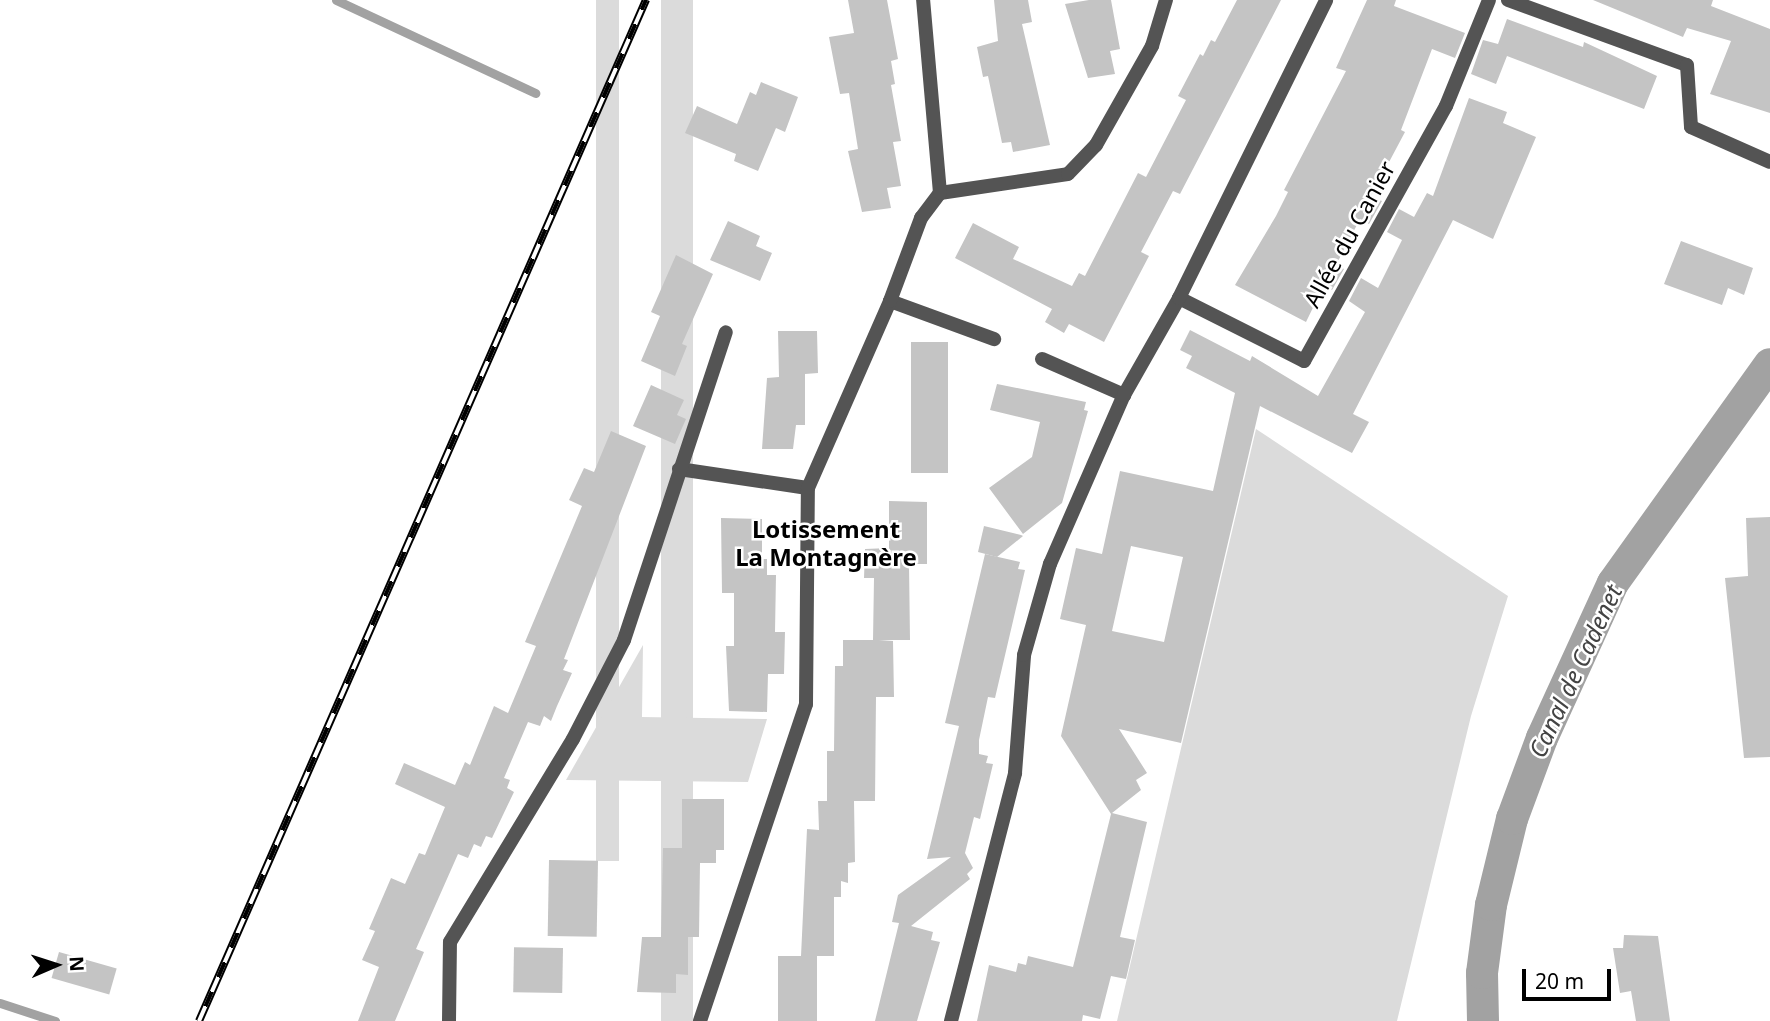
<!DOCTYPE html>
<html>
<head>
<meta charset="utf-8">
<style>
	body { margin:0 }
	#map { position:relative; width:1770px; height:1021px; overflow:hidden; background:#fff; font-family:"Noto Sans",sans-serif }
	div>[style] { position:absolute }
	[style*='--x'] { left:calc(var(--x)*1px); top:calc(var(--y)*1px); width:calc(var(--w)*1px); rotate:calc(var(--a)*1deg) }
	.green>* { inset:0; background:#dbdbdb; transform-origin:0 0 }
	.stream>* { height:9px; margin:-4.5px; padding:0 4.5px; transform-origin:4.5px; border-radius:4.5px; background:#a2a2a2 }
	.canal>* { height:32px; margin:-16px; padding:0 16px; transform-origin:16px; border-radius:16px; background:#a2a2a2 }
	.building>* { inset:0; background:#c4c4c4; transform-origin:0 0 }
	.minor>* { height:14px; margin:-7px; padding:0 7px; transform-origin:7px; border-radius:7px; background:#545454 }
	.rail>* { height:8px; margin-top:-4px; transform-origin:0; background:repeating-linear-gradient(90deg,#fff 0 16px,#000 0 32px); box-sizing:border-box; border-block:2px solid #000 }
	span { translate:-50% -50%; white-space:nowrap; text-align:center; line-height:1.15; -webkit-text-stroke:5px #fff; paint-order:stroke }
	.street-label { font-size:23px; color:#000 }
	.neighbourhood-label { font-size:24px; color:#000; font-weight:700 }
	.water-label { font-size:24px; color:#434343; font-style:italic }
	.north { position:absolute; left:21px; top:930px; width:70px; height:70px; -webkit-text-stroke:5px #fff; paint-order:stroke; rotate:87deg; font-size:19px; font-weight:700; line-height:28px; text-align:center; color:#000 }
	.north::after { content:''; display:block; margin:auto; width:24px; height:32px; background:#000; clip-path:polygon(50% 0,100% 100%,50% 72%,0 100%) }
	.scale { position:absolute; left:1522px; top:969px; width:89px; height:32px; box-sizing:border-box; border:4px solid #000; border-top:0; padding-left:9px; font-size:21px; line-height:24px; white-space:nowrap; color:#000; -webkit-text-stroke:5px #fff; paint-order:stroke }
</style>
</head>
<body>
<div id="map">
	<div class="green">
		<div style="left:596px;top:0;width:23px;height:861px"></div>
		<div style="left:661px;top:0;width:32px;height:1114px"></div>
		<div style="clip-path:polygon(1256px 429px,1508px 596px,1471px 716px,1397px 1021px,1117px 1021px)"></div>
		<div style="clip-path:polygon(643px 645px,642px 717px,767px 719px,748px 782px,566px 780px)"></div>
	</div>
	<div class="stream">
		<div style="--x:336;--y:0;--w:220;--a:25"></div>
		<div style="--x:0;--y:1003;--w:58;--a:18.1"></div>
	</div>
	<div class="canal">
		<div style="--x:1483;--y:1021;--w:48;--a:-91.2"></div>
		<div style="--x:1482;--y:973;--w:69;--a:-82.5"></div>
		<div style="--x:1491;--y:905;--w:89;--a:-76.3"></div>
		<div style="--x:1512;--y:819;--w:86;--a:-69.7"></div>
		<div style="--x:1542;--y:738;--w:170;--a:-65.4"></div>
		<div style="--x:1613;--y:583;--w:269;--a:-54.4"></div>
	</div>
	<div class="building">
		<div style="clip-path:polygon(848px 0,887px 0,898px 59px,891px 61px,895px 84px,891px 85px,901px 141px,893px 142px,901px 186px,887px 188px,891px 208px,862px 212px,848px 151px,858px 149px,849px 93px,840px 94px,829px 37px,854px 33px)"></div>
		<div style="clip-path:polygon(994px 0,1028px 0,1032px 22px,1022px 24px,1050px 145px,1013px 152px,1011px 142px,1002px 143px,988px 76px,983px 77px,977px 47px,998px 41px)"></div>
		<div style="clip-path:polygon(1089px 0,1111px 0,1120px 49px,1110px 51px,1115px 74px,1088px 78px,1065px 4px)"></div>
		<div style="clip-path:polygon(1237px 0,1281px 0,1180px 194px,1173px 191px,1141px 252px,1149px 256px,1104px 342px,1069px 324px,1064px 333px,1045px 322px,1052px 309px,955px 258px,973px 223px,1019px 247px,1013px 259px,1072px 286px,1079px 273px,1085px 276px,1138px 173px,1146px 177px,1186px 100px,1178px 96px,1200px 54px,1203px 56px,1211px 40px,1215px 42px)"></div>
		<div style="clip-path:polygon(1367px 0,1396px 0,1394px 6px,1465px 33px,1455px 58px,1432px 49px,1401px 130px,1405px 132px,1371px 196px,1382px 201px,1369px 224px,1360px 219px,1336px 265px,1344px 269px,1332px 290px,1324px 285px,1306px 322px,1235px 285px,1276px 216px,1288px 192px,1284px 190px,1346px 71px,1336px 68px)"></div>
		<div style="clip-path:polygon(1593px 0,1713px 0,1711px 6px,1770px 29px,1770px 113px,1710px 94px,1731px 41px,1687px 28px,1683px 37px)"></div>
		<div style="clip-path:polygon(1507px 19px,1583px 47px,1584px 42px,1657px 76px,1644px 109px,1507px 56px,1496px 84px,1471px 74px,1483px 40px,1498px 44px)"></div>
		<div style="clip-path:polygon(761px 82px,798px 97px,785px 132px,776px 128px,758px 171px,734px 161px,736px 154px,685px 133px,697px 106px,737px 124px,750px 92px,756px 95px)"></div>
		<div style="clip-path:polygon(evenodd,1469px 98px,1507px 112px,1503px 123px,1536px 137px,1493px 239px,1453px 220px,1353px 414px,1369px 422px,1352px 453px,1260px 406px,1181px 743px,1119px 729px,1147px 773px,1136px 780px,1141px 790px,1112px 813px,1147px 822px,1120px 937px,1135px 940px,1126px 979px,1111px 976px,1100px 1019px,1083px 1015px,1082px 1021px,977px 1021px,989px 965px,1016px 972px,1018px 963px,1026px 965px,1028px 956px,1073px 967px,1111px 814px,1061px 736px,1086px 625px,1060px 619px,1076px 548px,1102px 554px,1120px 471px,1213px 491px,1235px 393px,1186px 368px,1192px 356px,1180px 350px,1190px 330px,1250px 361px,1252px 356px,1318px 396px,1365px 312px,1349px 301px,1361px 278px,1378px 288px,1402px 240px,1387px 232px,1399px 209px,1414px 217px,1427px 193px,1433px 196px,1469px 98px,1131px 546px,1183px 557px,1164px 642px,1112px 631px,1131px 546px)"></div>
		<div style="clip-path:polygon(728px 221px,760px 236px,756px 246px,772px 253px,760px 281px,710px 260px)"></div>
		<div style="clip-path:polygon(1681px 241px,1753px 268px,1744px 295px,1728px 288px,1722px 305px,1664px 284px)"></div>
		<div style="clip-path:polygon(676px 255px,713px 274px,682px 344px,687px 346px,675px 376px,641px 361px,660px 316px,651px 312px)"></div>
		<div style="clip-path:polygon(778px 331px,817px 331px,818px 373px,805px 374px,805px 425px,796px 425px,793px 449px,762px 449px,767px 378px,779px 377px)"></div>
		<div style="left:911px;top:342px;width:37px;height:131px"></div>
		<div style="clip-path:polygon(997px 384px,1086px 402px,1084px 410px,1088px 411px,1062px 503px,1023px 534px,989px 488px,1032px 457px,1040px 422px,990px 410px)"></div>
		<div style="clip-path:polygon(651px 385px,684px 400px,677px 415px,686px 419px,675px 444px,633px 426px)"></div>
		<div style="clip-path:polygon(611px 431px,646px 446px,564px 659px,568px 660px,563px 670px,572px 673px,557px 706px,551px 721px,544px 716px,540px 726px,528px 722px,504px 778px,510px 780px,507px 788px,514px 792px,492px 838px,486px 836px,481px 847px,474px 844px,468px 858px,458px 854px,416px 949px,424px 952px,395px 1021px,358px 1021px,379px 967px,362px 960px,375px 931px,369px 929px,391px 878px,405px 884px,419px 853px,425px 855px,445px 807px,395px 784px,404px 763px,455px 785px,465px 762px,470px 765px,494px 706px,508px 713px,536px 646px,525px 642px,582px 506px,569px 500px,584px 468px,594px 472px)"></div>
		<div style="clip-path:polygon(889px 501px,927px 502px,927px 564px,909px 564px,910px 640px,879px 640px,893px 641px,894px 697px,876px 697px,875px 801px,854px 801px,855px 862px,848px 863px,848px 883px,841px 881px,841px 897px,834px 897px,834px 956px,817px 956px,817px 1021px,778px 1021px,778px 956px,801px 956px,807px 829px,819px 830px,818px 801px,827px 801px,827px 751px,834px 751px,835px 666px,843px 666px,843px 640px,873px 640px,874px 578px,864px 578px,865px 549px,889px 548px)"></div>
		<div style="clip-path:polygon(1770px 517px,1770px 757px,1744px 758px,1725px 578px,1748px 576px,1746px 518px)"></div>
		<div style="clip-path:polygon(721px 518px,762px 519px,762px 559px,767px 559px,767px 575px,776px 575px,775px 632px,785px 632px,784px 674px,768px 674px,767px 712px,729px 711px,726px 646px,734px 646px,734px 593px,722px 593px)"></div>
		<div style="clip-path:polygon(984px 526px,1021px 535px,1023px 536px,997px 557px,978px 552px)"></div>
		<div style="clip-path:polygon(985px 554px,1020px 562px,1018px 569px,1025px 570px,995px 698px,988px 697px,979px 740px,979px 754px,988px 756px,986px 763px,993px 764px,980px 819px,974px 817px,965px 853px,973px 868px,967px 874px,970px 879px,911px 926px,933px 932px,931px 940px,940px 942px,917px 1021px,875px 1021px,899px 923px,892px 922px,898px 895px,951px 857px,927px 859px,959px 726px,945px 723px)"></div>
		<div style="clip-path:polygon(682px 799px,724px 799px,724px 850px,716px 850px,716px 863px,700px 863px,699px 937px,688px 937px,688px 975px,676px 974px,676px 993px,637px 992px,642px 937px,661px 937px,663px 848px,682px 848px)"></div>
		<div style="left:549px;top:860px;width:49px;height:76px;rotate:1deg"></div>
		<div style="clip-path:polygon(1624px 935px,1658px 936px,1670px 1021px,1636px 1021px,1631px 991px,1620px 993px,1613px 948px,1623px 948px)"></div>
		<div style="left:563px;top:948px;width:45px;height:49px;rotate:91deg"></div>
		<div style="left:59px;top:952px;width:60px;height:27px;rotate:16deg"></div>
	</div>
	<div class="minor">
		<div style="--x:1508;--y:0;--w:190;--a:20"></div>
		<div style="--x:1687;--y:65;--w:62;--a:86.3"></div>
		<div style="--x:1691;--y:127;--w:86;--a:23.9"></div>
		<div style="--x:940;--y:193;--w:129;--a:-8.4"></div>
		<div style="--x:1068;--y:174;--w:40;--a:-46"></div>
		<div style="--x:1096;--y:145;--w:114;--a:-60.5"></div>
		<div style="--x:1152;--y:46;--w:48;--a:-73.1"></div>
		<div style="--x:1179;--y:298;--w:140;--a:26.7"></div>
		<div style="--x:1304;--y:361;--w:292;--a:-60.9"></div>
		<div style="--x:1446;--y:106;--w:114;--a:-67.9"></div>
		<div style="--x:890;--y:301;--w:111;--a:20.1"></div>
		<div style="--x:1042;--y:359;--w:90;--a:23.7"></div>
		<div style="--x:679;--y:469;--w:130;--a:8.4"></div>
		<div style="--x:449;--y:1021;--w:79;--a:-89.3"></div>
		<div style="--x:450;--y:942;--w:237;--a:-58.8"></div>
		<div style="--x:573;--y:739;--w:111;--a:-62.7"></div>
		<div style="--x:624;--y:640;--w:324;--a:-71.7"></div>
		<div style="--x:700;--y:1021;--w:334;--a:-71.5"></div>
		<div style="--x:806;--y:704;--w:216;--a:-89.5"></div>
		<div style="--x:808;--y:488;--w:204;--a:-66.3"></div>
		<div style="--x:890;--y:301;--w:89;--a:-69.5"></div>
		<div style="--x:921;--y:218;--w:31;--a:-53"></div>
		<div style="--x:940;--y:193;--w:194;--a:-95"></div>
		<div style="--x:951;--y:1021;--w:256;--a:-75.5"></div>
		<div style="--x:1015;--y:773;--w:118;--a:-85.6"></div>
		<div style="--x:1024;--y:655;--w:95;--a:-74.1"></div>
		<div style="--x:1050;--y:564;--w:184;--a:-66.4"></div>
		<div style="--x:1124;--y:395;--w:112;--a:-60.4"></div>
		<div style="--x:1179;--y:298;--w:332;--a:-63.7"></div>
	</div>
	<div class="rail">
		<div style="--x:199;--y:1021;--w:1115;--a:-66.36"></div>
	</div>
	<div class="street-label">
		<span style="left:1349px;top:234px;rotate:-61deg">Allée du Canier</span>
	</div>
	<div class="neighbourhood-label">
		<span style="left:826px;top:543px">Lotissement<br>La Montagnère</span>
	</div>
	<div class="water-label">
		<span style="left:1575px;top:671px;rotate:-65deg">Canal de Cadenet</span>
	</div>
	<div class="north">N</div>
	<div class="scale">20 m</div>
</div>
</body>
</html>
